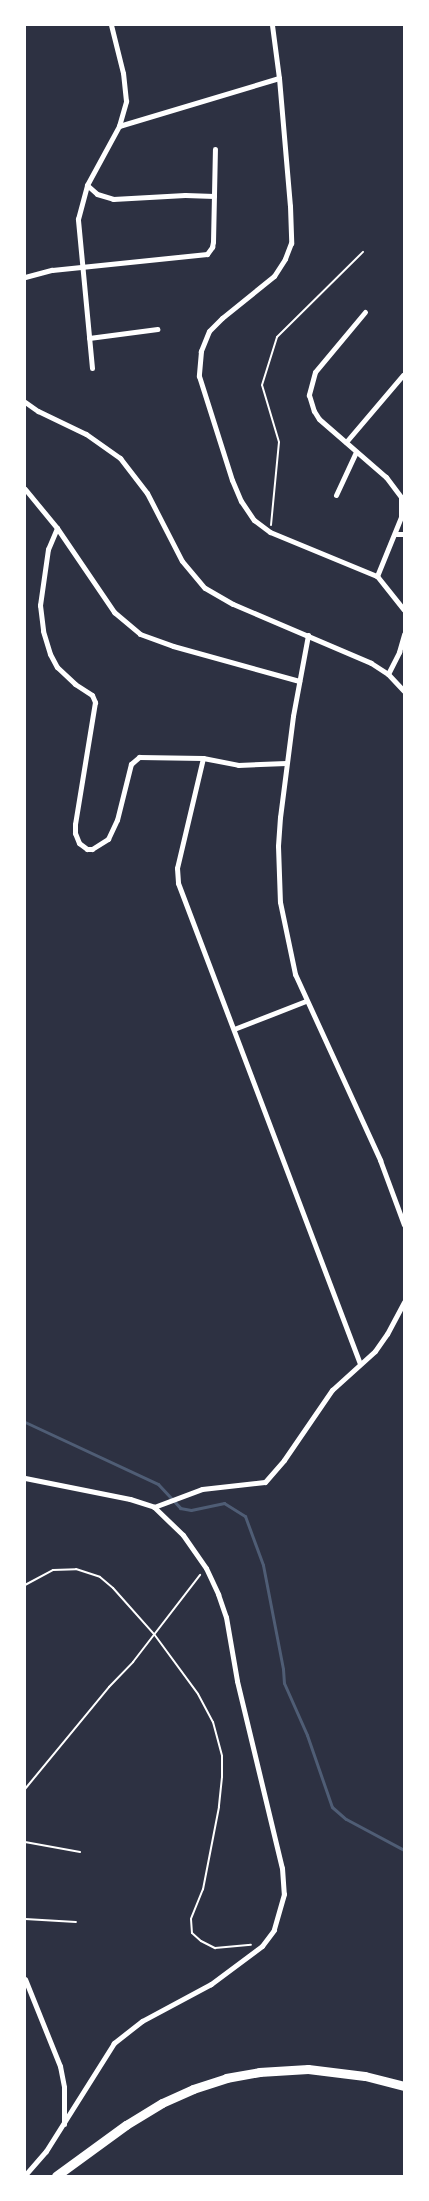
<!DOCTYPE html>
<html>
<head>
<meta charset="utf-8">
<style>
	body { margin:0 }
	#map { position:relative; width:429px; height:2201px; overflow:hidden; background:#2d3142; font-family:"Libre Baskerville",serif }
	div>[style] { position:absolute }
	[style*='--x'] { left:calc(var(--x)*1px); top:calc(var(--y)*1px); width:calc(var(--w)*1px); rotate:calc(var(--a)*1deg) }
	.stream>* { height:3px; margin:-1.5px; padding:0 1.5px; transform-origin:1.5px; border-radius:1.5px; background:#4f5d75 }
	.path>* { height:2px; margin:-1px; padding:0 1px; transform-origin:1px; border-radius:1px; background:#fff }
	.minor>* { height:5px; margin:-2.5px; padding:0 2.5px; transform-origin:2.5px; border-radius:2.5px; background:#fff }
	.secondary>* { height:9px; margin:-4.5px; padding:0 4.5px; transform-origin:4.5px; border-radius:4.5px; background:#fff }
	span { translate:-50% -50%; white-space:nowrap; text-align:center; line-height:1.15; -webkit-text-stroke:4px #fff; paint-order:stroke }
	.frame { position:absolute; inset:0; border:26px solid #fff; pointer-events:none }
</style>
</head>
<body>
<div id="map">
	<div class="stream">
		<div style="--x:25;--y:1422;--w:147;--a:25"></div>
		<div style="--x:158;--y:1484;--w:33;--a:47"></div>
		<div style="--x:180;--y:1508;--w:11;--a:10"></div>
		<div style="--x:191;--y:1510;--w:34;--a:-12"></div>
		<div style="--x:224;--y:1503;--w:25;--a:32"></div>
		<div style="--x:245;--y:1516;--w:52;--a:69.8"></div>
		<div style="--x:263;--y:1565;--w:106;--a:79.1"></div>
		<div style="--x:283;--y:1669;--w:14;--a:86"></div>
		<div style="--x:284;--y:1683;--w:57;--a:66.1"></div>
		<div style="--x:307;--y:1735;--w:76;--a:70.9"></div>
		<div style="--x:332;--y:1807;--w:18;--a:41"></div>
		<div style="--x:346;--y:1819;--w:66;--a:28.1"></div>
	</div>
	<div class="path">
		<div style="--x:271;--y:525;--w:83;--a:-84.5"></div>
		<div style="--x:279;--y:442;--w:59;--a:-106.6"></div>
		<div style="--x:262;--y:385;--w:50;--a:-72.6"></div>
		<div style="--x:277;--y:337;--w:121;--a:-44.7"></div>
		<div style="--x:25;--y:1585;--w:32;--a:-28"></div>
		<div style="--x:53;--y:1570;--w:23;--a:-2"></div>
		<div style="--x:76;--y:1569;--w:25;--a:18"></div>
		<div style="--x:100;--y:1577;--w:17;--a:40"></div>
		<div style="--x:113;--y:1588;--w:62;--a:48.3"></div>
		<div style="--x:154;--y:1634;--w:74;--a:53.7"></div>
		<div style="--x:198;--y:1694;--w:32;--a:62"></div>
		<div style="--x:213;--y:1722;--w:35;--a:75"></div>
		<div style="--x:222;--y:1756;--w:21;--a:90"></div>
		<div style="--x:222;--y:1777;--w:30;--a:96"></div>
		<div style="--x:219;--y:1807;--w:84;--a:101"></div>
		<div style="--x:203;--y:1889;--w:32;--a:112"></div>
		<div style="--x:191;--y:1919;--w:14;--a:86"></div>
		<div style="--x:192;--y:1933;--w:12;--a:42"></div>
		<div style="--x:201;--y:1941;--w:16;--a:27"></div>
		<div style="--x:215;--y:1948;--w:36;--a:-5"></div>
		<div style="--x:25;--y:1789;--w:132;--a:-50.5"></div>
		<div style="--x:109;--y:1687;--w:35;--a:-46"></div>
		<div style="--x:133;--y:1662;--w:110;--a:-52.4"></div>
		<div style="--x:25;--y:1842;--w:56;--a:10.3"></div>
		<div style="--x:25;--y:1919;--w:51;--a:3.4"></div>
	</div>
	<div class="minor">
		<div style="--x:272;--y:25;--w:53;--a:82.5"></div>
		<div style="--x:279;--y:78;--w:128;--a:85.1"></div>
		<div style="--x:290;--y:206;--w:37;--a:88"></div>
		<div style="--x:291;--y:243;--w:17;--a:111"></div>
		<div style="--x:285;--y:259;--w:20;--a:123"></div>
		<div style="--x:274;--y:276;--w:67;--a:141.1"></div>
		<div style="--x:222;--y:318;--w:18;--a:135"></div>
		<div style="--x:209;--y:331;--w:22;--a:112"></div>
		<div style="--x:201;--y:351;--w:25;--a:95"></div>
		<div style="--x:199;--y:376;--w:109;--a:72.4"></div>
		<div style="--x:232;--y:480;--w:23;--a:67"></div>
		<div style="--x:241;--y:501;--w:23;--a:56"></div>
		<div style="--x:254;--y:520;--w:20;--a:37"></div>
		<div style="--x:270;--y:532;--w:116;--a:22.4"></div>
		<div style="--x:377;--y:576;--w:43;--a:51.5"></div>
		<div style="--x:119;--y:126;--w:167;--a:-16.7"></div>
		<div style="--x:87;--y:185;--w:13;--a:42"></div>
		<div style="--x:97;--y:194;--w:17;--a:17"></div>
		<div style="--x:113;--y:199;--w:72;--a:-3.2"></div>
		<div style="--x:185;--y:195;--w:29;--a:2"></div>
		<div style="--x:25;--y:277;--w:28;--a:-15"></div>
		<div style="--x:52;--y:270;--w:156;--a:-5.9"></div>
		<div style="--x:207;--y:254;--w:9;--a:-54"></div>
		<div style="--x:212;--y:247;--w:5;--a:-79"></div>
		<div style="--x:213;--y:242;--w:93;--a:-88.8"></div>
		<div style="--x:365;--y:312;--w:78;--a:129.8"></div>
		<div style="--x:315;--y:372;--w:24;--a:105"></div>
		<div style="--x:309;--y:395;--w:17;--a:73"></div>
		<div style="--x:314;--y:411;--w:9;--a:58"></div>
		<div style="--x:319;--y:419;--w:89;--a:40.9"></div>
		<div style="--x:386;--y:477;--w:25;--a:53"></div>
		<div style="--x:401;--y:497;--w:20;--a:90"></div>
		<div style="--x:401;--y:517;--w:64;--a:112.1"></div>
		<div style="--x:89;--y:338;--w:69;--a:-7.5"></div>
		<div style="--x:92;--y:368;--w:150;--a:-95.4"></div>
		<div style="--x:78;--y:219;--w:35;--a:-75"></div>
		<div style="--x:87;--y:185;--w:67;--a:-61.5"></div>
		<div style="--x:119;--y:126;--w:26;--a:-74"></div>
		<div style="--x:126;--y:101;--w:28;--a:-96"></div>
		<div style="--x:123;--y:73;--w:49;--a:-104"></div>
		<div style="--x:25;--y:402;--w:16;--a:35"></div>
		<div style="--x:38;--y:411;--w:53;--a:25.6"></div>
		<div style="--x:86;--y:434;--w:42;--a:35.2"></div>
		<div style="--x:120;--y:458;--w:44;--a:52.4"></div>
		<div style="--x:147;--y:493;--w:76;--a:62.8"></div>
		<div style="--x:182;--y:561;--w:35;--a:50"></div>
		<div style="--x:205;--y:588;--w:32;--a:30"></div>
		<div style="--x:233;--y:604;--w:150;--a:23.1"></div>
		<div style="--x:371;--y:663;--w:20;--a:33"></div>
		<div style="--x:388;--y:674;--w:23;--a:47"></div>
		<div style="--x:346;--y:442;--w:88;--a:-49.6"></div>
		<div style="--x:25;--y:489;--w:50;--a:50.6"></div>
		<div style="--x:57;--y:528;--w:102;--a:55.8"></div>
		<div style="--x:114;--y:612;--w:34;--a:40"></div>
		<div style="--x:140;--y:634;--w:35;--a:20"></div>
		<div style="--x:173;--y:646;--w:131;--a:15.5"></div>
		<div style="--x:336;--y:495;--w:47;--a:-65.1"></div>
		<div style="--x:57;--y:528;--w:23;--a:113"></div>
		<div style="--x:48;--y:549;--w:57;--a:98.1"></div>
		<div style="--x:40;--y:605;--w:26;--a:83"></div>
		<div style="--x:43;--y:631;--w:24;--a:73"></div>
		<div style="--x:50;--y:654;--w:15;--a:62"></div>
		<div style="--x:57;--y:667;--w:25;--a:43"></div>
		<div style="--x:75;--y:684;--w:20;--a:33"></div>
		<div style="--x:92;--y:695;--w:8;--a:67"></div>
		<div style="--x:95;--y:702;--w:124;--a:99.3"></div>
		<div style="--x:75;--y:824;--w:9;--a:90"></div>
		<div style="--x:75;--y:833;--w:11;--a:68"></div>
		<div style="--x:79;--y:843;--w:10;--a:37"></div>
		<div style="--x:87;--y:849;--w:5;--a:0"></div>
		<div style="--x:92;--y:849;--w:19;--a:-32"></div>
		<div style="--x:108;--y:839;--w:21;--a:-65"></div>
		<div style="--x:117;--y:820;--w:58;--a:-76"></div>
		<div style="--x:131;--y:764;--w:11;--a:-41"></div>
		<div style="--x:139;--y:757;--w:64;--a:0.9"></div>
		<div style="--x:203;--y:758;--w:36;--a:11"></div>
		<div style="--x:238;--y:765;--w:48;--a:-2.4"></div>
		<div style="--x:396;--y:534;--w:8;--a:0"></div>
		<div style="--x:308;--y:635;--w:82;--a:100.5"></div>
		<div style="--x:293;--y:716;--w:102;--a:97.3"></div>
		<div style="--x:280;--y:817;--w:29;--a:94"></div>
		<div style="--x:278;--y:846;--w:56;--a:88"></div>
		<div style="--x:280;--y:902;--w:74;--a:78.2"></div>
		<div style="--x:295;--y:974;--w:205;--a:65.4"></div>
		<div style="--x:380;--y:1160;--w:69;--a:69.7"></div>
		<div style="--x:388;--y:674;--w:25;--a:-63"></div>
		<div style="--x:399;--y:652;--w:19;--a:-74"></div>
		<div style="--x:203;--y:758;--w:113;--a:103.3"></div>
		<div style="--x:177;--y:868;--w:15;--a:86"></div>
		<div style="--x:178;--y:883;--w:514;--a:69.27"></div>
		<div style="--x:234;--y:1029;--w:77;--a:-21.3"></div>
		<div style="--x:25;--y:1478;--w:107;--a:11.3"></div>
		<div style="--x:130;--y:1499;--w:25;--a:18"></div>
		<div style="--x:154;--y:1507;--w:40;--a:44"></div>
		<div style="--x:183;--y:1535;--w:40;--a:55.1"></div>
		<div style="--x:206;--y:1568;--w:29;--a:65"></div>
		<div style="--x:218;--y:1594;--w:24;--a:71"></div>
		<div style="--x:226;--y:1617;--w:65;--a:80.2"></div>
		<div style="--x:237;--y:1681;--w:192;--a:76.5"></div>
		<div style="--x:282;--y:1868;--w:26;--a:86"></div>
		<div style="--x:284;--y:1894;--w:37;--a:106"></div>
		<div style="--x:274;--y:1930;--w:20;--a:127"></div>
		<div style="--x:262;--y:1946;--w:64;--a:143.3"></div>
		<div style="--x:211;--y:1984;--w:78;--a:151.8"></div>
		<div style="--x:142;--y:2021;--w:36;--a:142"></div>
		<div style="--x:114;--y:2043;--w:128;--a:122.2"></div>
		<div style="--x:46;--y:2151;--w:32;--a:131"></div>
		<div style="--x:154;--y:1507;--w:51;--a:-20.6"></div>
		<div style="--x:202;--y:1489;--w:63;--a:-6.3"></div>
		<div style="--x:265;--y:1482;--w:29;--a:-49"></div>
		<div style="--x:284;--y:1460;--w:85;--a:-55.6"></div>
		<div style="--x:332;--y:1390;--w:58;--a:-42.2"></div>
		<div style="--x:375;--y:1351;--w:21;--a:-55"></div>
		<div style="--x:387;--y:1334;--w:36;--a:-62"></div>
		<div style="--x:25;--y:1979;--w:94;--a:68.1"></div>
		<div style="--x:60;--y:2066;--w:21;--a:79"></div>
		<div style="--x:64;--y:2087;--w:37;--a:90"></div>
	</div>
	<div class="secondary">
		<div style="--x:56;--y:2176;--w:87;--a:-36.1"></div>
		<div style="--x:126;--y:2125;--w:42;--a:-31.4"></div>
		<div style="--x:162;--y:2103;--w:34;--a:-24"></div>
		<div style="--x:193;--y:2089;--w:35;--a:-18"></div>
		<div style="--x:226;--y:2078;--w:34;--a:-10"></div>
		<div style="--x:259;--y:2072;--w:49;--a:-3.5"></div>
		<div style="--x:308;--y:2069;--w:57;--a:7"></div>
		<div style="--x:365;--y:2076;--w:40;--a:14.4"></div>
	</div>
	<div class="frame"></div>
</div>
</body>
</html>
